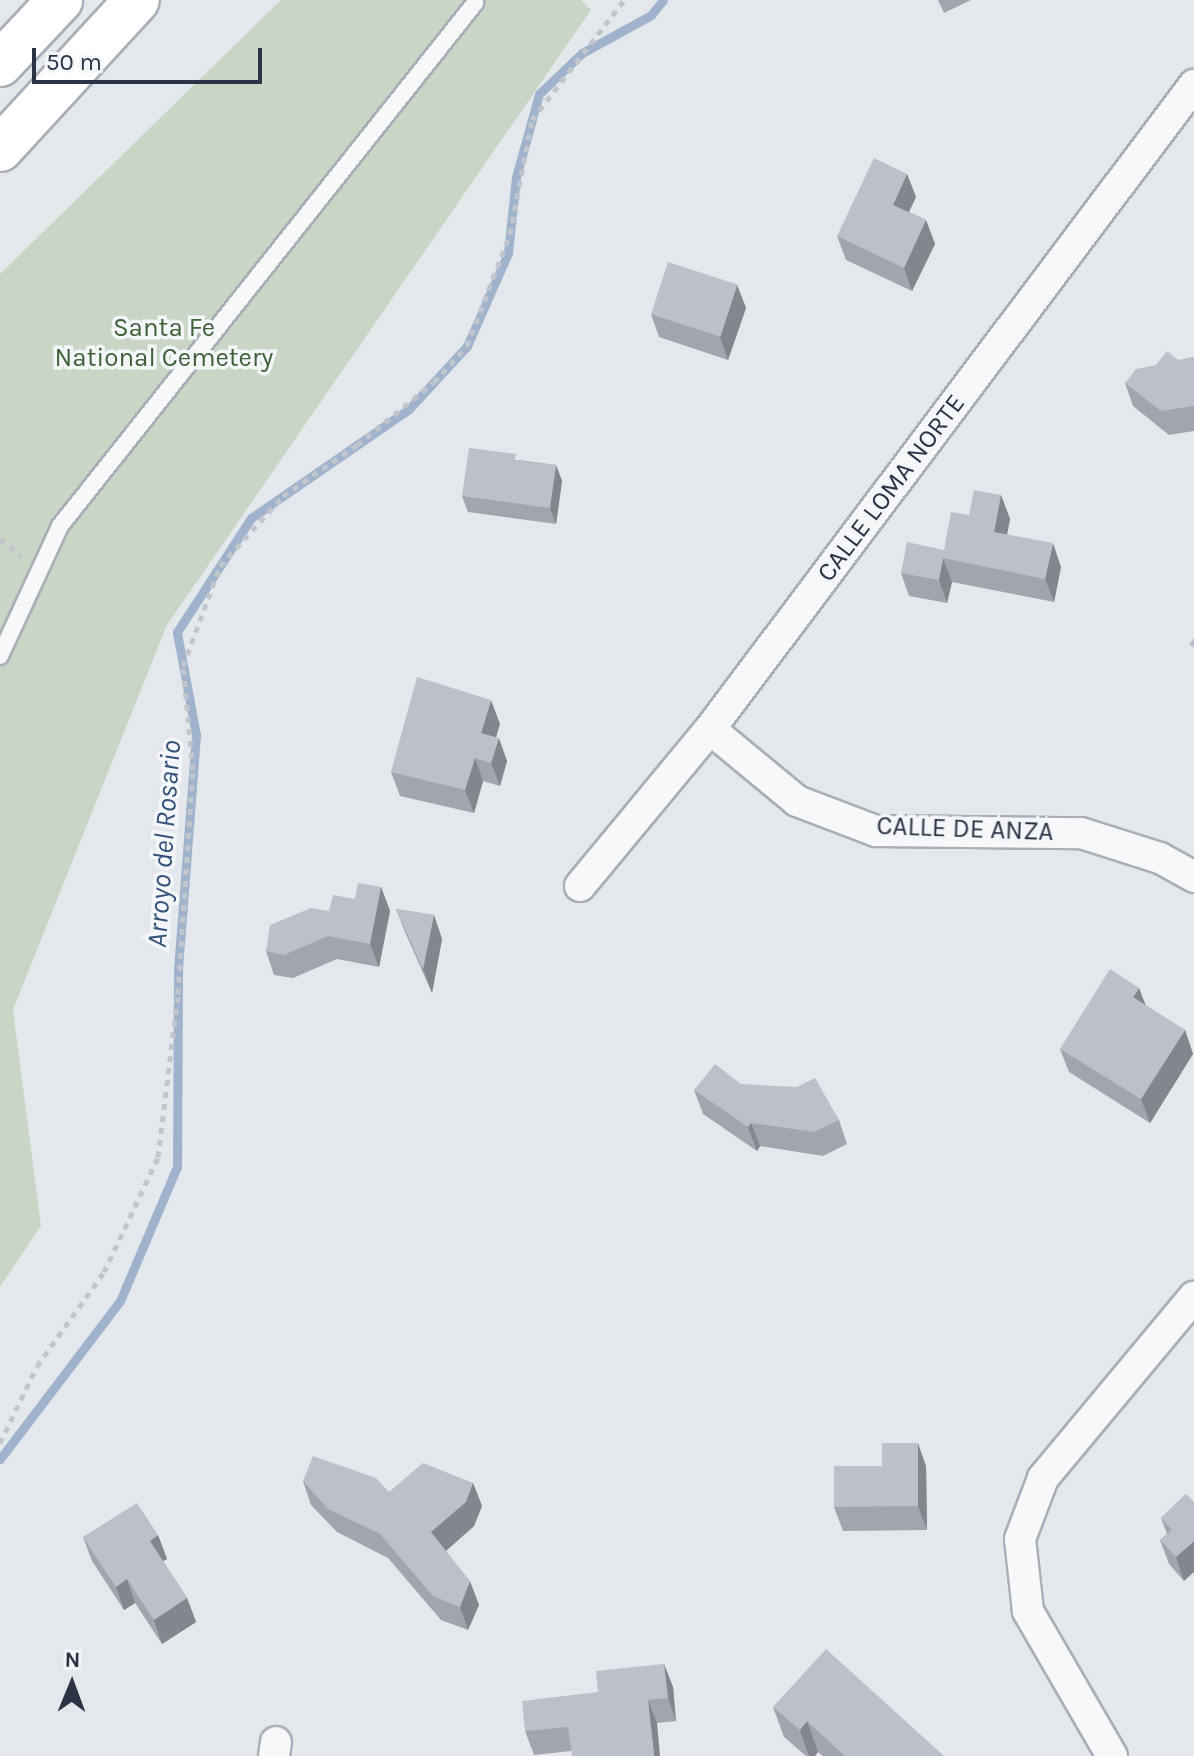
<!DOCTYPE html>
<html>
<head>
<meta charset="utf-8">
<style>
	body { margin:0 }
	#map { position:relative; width:1194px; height:1756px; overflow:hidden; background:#e4e7ec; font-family:Karla,sans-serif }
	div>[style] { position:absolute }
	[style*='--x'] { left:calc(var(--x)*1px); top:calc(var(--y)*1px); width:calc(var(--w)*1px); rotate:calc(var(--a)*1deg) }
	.green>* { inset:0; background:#c9d6c5 }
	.stream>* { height:9px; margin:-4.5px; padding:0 4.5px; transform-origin:4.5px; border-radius:4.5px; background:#9fb4cc }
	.path>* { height:5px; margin-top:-2.5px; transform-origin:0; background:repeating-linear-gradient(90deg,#c2c5cb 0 6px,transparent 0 12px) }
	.roads { filter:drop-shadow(2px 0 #a9aeb7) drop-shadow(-2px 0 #a9aeb7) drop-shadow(0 2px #a9aeb7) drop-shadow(0 -2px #a9aeb7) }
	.service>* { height:16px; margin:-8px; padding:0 8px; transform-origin:8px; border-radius:8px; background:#f7f8fa }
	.minor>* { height:30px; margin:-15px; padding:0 15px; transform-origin:15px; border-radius:15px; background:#f7f8fa }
	.motorway>* { height:44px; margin:-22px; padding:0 22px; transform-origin:22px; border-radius:22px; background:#fff }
	.wall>* { inset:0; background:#a1a5ae }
	.shaded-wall>* { inset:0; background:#83868d }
	.building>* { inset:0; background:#bbc0ca; transform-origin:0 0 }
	span { translate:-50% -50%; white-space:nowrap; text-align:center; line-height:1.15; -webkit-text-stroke:7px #f4f6f9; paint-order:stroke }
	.park-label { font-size:26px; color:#3f6138 }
	.street-label { font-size:26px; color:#2b3445 }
	.water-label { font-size:28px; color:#34527a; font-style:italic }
	.north { position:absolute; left:32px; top:1644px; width:80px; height:80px; -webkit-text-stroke:6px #f4f6f9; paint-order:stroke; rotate:1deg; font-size:22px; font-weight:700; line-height:32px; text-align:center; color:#2b3445 }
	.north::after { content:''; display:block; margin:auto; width:28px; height:36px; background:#2b3445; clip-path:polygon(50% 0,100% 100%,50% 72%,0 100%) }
	.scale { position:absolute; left:32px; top:48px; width:230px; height:36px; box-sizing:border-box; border:4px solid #2b3445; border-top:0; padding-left:10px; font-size:24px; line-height:28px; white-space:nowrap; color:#2b3445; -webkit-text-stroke:6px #f4f6f9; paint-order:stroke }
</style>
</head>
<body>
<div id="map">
	<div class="green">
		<div style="clip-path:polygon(281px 0,581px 0,591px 10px,167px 625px,13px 1010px,41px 1226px,0 1287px,0 274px)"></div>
	</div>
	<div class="stream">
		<div style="--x:0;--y:1459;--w:198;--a:-52.8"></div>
		<div style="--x:120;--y:1301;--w:146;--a:-67"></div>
		<div style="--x:177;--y:1167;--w:198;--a:-89.7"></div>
		<div style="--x:178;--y:969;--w:235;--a:-85.6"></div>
		<div style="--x:196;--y:735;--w:105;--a:-100.5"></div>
		<div style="--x:177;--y:632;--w:136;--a:-57"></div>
		<div style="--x:251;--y:518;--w:192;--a:-34.6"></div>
		<div style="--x:409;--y:409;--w:86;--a:-47.4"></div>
		<div style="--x:467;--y:346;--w:102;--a:-66.2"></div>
		<div style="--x:508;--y:253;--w:76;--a:-84"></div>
		<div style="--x:516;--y:177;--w:86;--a:-74.5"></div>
		<div style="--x:539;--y:94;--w:59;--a:-43.6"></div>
		<div style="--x:582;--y:53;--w:79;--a:-28.8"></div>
		<div style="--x:651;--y:15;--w:19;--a:-51"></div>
	</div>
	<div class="path">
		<div style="--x:0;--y:539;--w:27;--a:39"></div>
		<div style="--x:0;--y:1443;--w:85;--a:-64.3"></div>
		<div style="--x:37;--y:1366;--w:115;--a:-54.5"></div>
		<div style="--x:104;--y:1272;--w:127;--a:-64.8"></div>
		<div style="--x:158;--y:1157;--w:164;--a:-83"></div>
		<div style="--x:178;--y:994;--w:225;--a:-86.2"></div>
		<div style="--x:193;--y:770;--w:104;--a:-95.5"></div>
		<div style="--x:183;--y:666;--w:107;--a:-69.7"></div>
		<div style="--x:220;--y:566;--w:94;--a:-48"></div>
		<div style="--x:283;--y:496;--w:90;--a:-34.6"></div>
		<div style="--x:357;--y:445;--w:99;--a:-39.3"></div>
		<div style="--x:434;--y:382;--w:49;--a:-47.5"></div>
		<div style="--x:467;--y:346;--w:120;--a:-69"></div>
		<div style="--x:510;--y:234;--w:116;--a:-79.1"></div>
		<div style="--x:532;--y:120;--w:151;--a:-52.5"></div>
	</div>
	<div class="roads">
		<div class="service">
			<div style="--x:0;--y:656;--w:143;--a:-65.2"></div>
			<div style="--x:60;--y:526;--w:668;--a:-51.57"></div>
		</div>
		<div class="minor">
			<div style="--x:710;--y:729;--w:113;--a:39.6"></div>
			<div style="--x:797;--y:801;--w:85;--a:20.8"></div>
			<div style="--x:876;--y:831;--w:205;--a:0.6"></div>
			<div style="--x:1081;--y:833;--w:83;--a:17.6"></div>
			<div style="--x:1160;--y:858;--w:39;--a:29"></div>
			<div style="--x:580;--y:886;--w:204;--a:-50.4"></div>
			<div style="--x:710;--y:729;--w:806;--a:-53.07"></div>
			<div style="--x:274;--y:1756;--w:14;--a:-82"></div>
			<div style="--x:1112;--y:1756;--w:168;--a:-120.1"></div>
			<div style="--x:1028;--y:1611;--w:72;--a:-96.3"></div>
			<div style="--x:1020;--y:1539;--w:65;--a:-69.3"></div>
			<div style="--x:1043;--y:1478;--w:236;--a:-50.2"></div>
		</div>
		<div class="motorway">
			<div style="--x:0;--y:64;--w:88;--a:-46.8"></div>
			<div style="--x:0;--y:149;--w:202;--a:-47.4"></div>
		</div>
	</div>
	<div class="wall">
		<div style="clip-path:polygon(938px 0,971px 0,944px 13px)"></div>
		<div style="clip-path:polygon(907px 174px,916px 197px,909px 212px,926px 220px,935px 244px,912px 291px,846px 260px,837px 236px)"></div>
		<div style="clip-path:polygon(737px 285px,746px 308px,728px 360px,659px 337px,651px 314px)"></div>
		<div style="clip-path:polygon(1194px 357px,1194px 431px,1169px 435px,1133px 406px,1125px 383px,1156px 365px)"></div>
		<div style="clip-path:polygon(518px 460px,556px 465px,562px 481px,556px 524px,468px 512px,462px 496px)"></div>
		<div style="clip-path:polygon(1001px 495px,1010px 519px,1007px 534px,1061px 567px,1054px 602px,952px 582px,947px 603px,909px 596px,901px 573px,944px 550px,969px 515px)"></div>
		<div style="clip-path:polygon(500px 724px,496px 737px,507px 761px,500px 786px,483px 781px,474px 813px,400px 796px,391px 772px)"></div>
		<div style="clip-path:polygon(381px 887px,390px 911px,379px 967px,337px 959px,293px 978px,274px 975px,266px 951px,329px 911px)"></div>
		<div style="clip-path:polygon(396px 909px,434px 915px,442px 939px,432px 993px,405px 932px)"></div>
		<div style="clip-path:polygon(1146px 1006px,1185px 1030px,1193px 1054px,1150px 1123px,1069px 1072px,1060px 1049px)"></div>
		<div style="clip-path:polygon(741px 1084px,839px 1120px,847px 1144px,823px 1156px,760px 1146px,757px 1151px,703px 1114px,694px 1090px)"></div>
		<div style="clip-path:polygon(926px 1466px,927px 1530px,843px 1531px,834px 1507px)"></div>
		<div style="clip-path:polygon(303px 1481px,389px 1492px,473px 1483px,482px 1506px,474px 1526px,446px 1551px,479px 1605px,468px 1630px,441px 1620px,388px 1558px,337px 1532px,311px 1505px)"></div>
		<div style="clip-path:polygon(1186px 1494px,1184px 1581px,1169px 1564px,1160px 1540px,1167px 1534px,1161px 1518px)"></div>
		<div style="clip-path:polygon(158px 1535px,167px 1559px,163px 1561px,187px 1598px,196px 1622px,162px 1644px,135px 1603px,124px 1610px,92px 1561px,83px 1537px)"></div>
		<div style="clip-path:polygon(664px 1664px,673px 1687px,676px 1721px,657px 1723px,571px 1751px,534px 1755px,525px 1731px,598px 1692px)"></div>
		<div style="clip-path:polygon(773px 1707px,944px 1756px,823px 1756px,818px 1752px,815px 1756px,806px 1756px,784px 1737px)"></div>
	</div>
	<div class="shaded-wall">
		<div style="clip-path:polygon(907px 174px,916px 197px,901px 228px,893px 205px)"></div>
		<div style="clip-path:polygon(926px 220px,935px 244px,912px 291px,904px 268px)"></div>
		<div style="clip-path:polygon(737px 285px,746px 308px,728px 360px,720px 337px)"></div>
		<div style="clip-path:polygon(556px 465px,562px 481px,556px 524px,550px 508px)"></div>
		<div style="clip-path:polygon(1001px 495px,1010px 519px,1003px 555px,994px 532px)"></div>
		<div style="clip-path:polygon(1053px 543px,1061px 567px,1054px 602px,1045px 579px)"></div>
		<div style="clip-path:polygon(943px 558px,952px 582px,947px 603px,939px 580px)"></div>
		<div style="clip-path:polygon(491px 700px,500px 724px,490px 756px,481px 733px)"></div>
		<div style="clip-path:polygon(499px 738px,507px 761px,500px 786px,491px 763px)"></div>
		<div style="clip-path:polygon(475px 758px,483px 781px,474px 813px,465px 790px)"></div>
		<div style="clip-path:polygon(381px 887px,390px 911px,379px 967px,370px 944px)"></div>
		<div style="clip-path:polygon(434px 915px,442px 939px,432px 993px,423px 969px)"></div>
		<div style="clip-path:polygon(1139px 988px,1148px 1011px,1133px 997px)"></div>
		<div style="clip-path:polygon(1185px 1030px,1193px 1054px,1150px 1123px,1141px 1099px)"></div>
		<div style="clip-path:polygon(751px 1123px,760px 1146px,757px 1151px,748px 1127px)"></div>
		<div style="clip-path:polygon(918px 1443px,926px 1466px,927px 1530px,918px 1506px)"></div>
		<div style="clip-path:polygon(473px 1483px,482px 1506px,474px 1526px,440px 1556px,431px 1532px)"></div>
		<div style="clip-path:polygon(158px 1535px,167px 1559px,158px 1564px,150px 1541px)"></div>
		<div style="clip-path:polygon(1194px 1541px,1194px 1572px,1184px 1581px,1176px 1557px)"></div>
		<div style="clip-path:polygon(127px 1579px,135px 1603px,124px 1610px,116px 1587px)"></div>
		<div style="clip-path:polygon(470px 1581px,479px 1605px,468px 1630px,460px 1607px)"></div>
		<div style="clip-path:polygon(187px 1598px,196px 1622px,162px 1644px,154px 1620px)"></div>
		<div style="clip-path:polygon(664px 1664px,673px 1687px,676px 1721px,668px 1698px)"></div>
		<div style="clip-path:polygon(648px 1700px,657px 1723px,660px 1756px,654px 1756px)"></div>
		<div style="clip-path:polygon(807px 1721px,818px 1752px,815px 1756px,809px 1756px,800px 1730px)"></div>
	</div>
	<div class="building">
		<div style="clip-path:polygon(874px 158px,907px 174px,893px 205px,926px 220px,904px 268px,837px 236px)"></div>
		<div style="left:668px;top:262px;width:73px;height:55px;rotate:18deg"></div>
		<div style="clip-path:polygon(1167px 351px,1178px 360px,1194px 357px,1194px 406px,1161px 411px,1125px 383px,1136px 369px,1156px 365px)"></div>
		<div style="clip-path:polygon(469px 448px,516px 454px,515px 460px,556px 465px,550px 508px,462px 496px)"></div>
		<div style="clip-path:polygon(974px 490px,1001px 495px,994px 532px,1053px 543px,1045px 579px,943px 558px,939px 580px,901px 573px,907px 542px,944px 550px,951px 512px,969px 515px)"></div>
		<div style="clip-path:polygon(1194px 638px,1194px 648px,1189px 644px)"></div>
		<div style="clip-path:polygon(417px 677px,491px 700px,481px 733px,499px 738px,491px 763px,475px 758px,465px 790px,391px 772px)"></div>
		<div style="clip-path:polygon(358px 883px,381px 887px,370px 944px,328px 936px,284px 955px,266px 951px,270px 925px,311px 908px,329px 911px,333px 895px,355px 899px)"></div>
		<div style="clip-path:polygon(396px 909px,434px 915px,423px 969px)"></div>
		<div style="clip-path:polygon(1110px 969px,1139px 988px,1133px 997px,1185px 1030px,1141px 1099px,1060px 1049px)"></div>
		<div style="clip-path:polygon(715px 1064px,741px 1084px,797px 1087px,815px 1078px,839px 1120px,814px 1132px,751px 1123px,748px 1127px,694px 1090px)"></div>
		<div style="clip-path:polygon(882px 1443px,918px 1443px,918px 1506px,834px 1507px,834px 1466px,882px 1466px)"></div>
		<div style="clip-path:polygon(313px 1456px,376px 1478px,389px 1492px,423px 1463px,473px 1483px,466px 1502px,431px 1532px,470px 1581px,460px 1607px,433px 1596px,380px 1534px,328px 1509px,303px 1481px)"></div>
		<div style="clip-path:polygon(1186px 1494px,1194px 1502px,1194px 1541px,1176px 1557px,1160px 1540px,1172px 1530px,1161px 1518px)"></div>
		<div style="clip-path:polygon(137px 1503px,158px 1535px,150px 1541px,187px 1598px,154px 1620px,127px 1579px,116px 1587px,83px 1537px)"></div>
		<div style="clip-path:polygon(826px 1649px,944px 1756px,845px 1756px,807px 1721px,800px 1730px,773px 1707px)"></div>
		<div style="clip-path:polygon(664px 1664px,668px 1698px,648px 1700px,654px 1756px,572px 1756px,568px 1727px,525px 1731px,522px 1701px,598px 1692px,596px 1671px)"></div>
	</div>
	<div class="park-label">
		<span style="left:164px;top:343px">Santa Fe<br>National Cemetery</span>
	</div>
	<div class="street-label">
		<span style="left:891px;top:488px;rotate:-53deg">CALLE LOMA NORTE</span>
		<span style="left:965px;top:829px;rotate:2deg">CALLE DE ANZA</span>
	</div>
	<div class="water-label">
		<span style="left:164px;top:844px;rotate:-86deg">Arroyo del Rosario</span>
	</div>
	<div class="north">N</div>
	<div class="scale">50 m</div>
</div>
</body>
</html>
